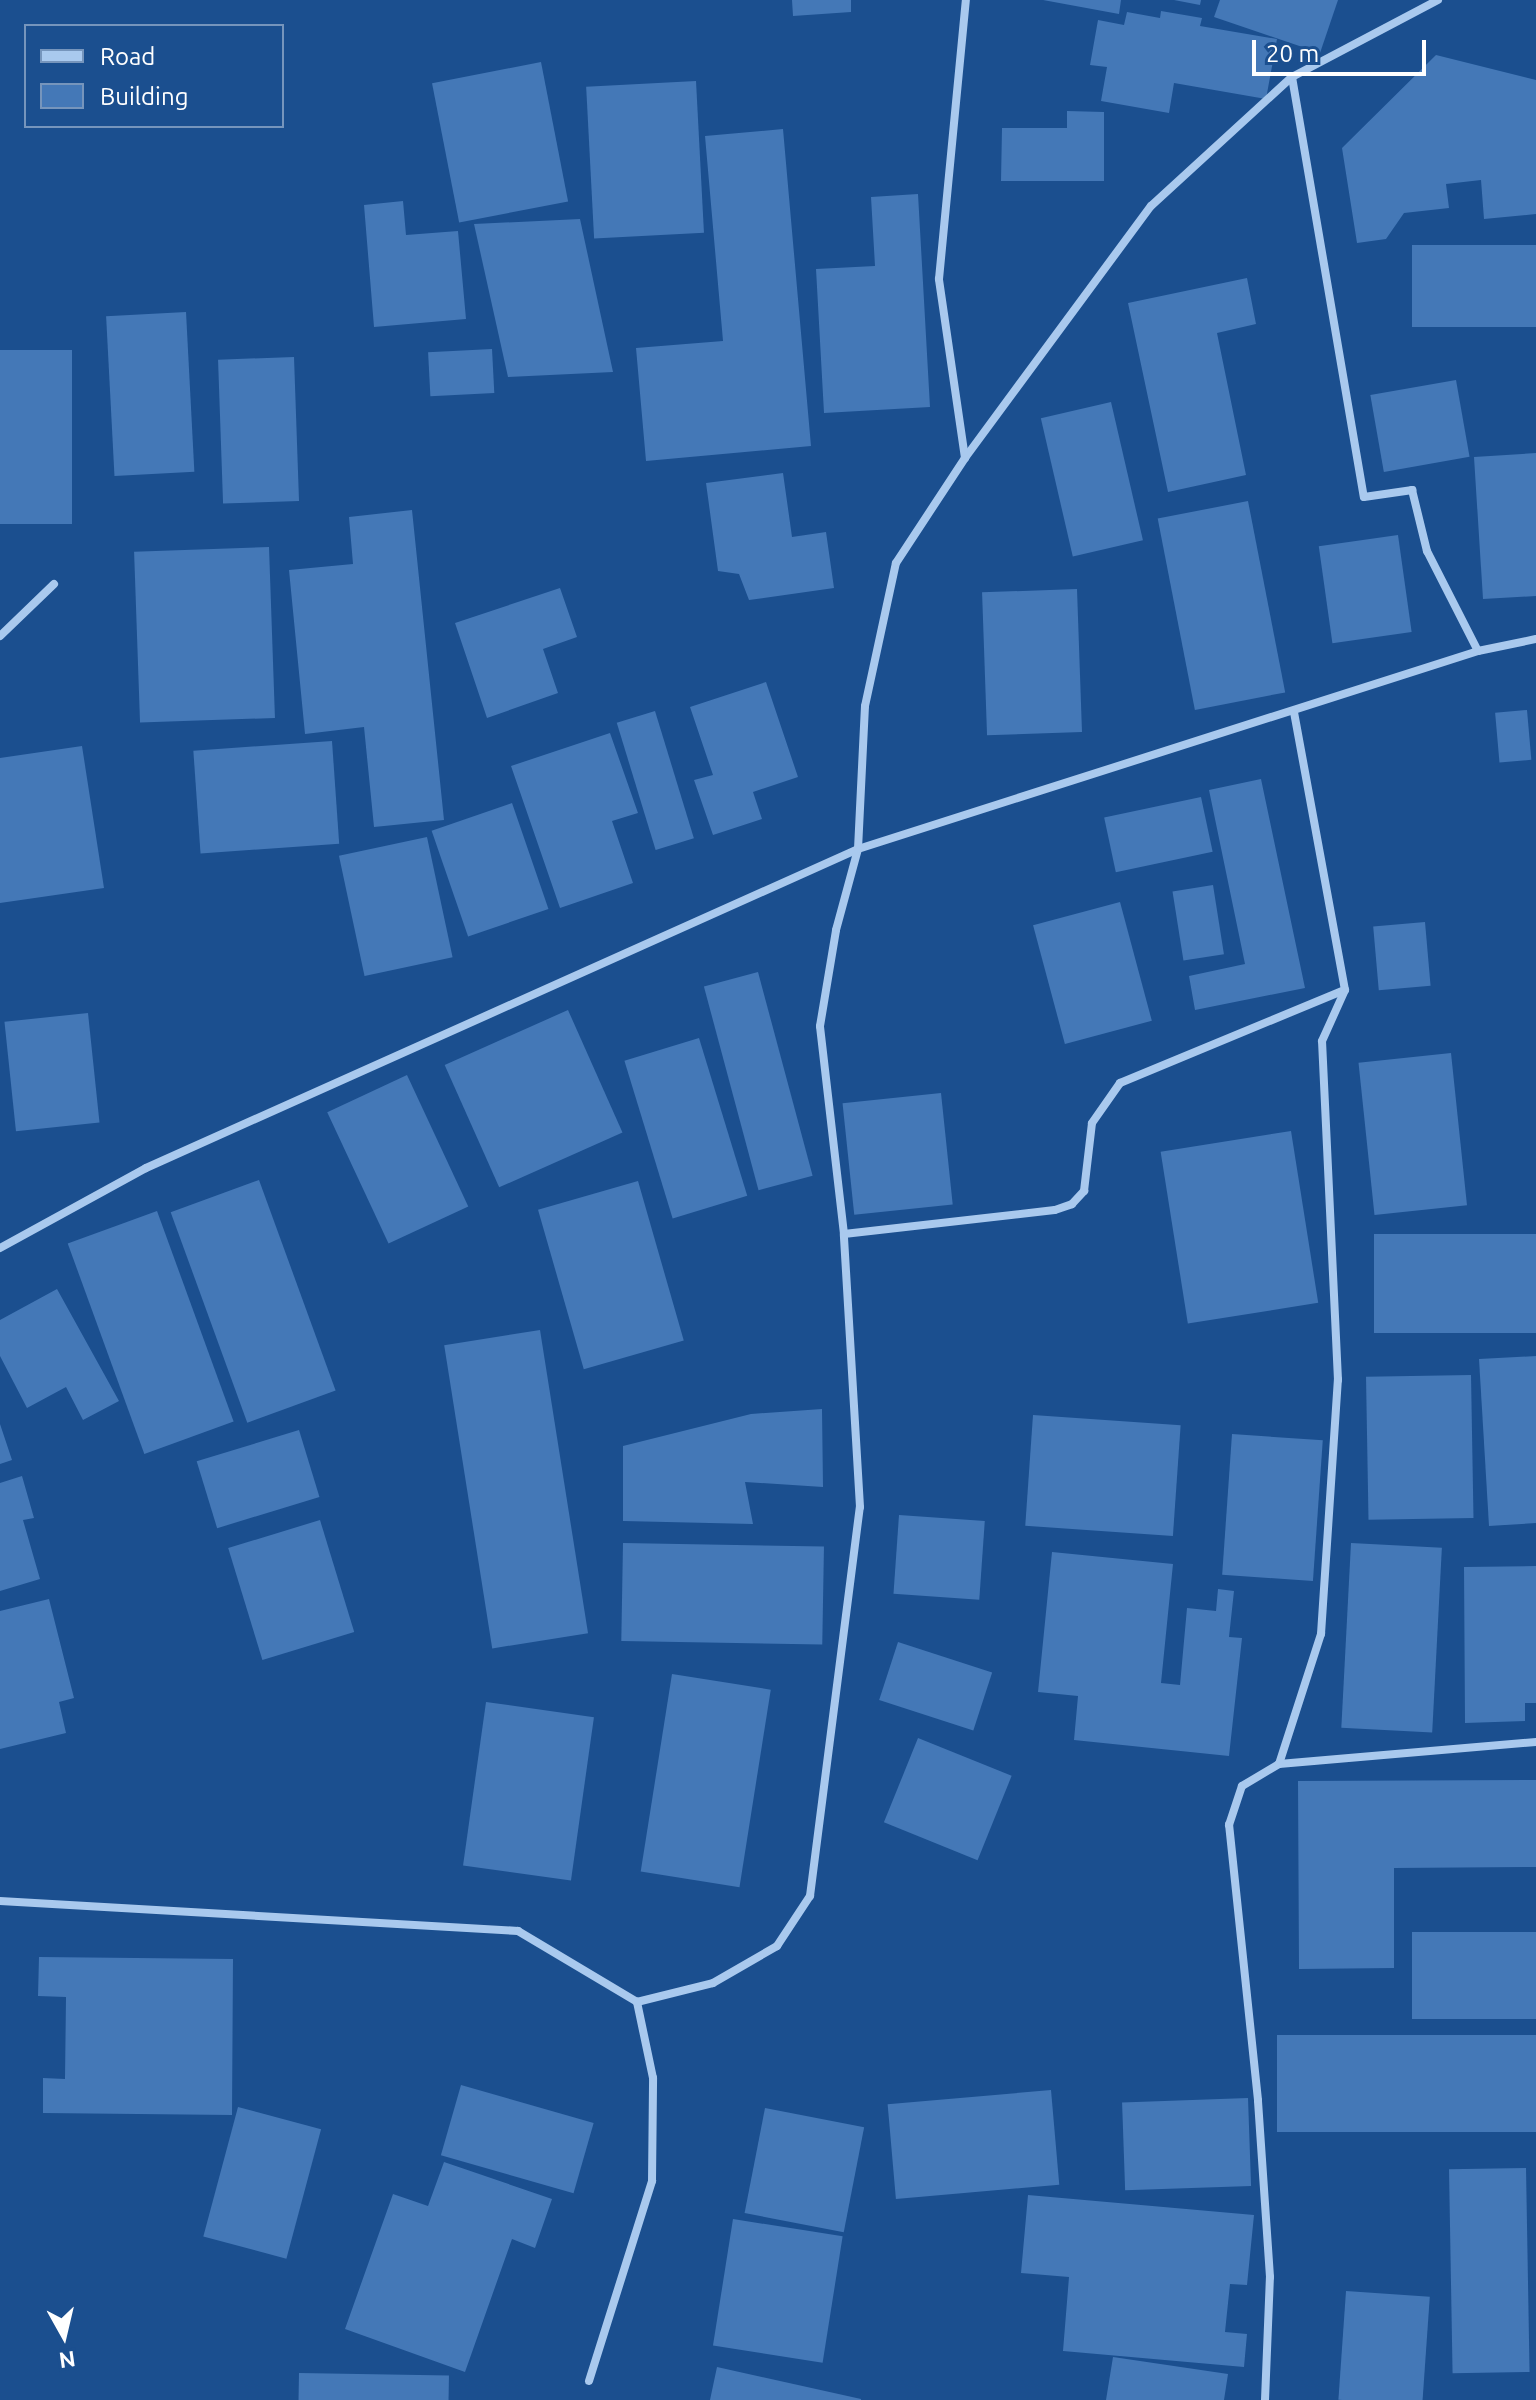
<!DOCTYPE html>
<html>
<head>
<meta charset="utf-8">
<style>
	body { margin:0 }
	#map { position:relative; width:1536px; height:2400px; overflow:hidden; background:#1b4f8f; font-family:Ubuntu,sans-serif }
	div>[style] { position:absolute }
	[style*='--x'] { left:calc(var(--x)*1px); top:calc(var(--y)*1px); width:calc(var(--w)*1px); rotate:calc(var(--a)*1deg) }
	.building>* { inset:0; background:#4478b7; transform-origin:0 0 }
	.street>* { height:8px; margin:-4px; padding:0 4px; transform-origin:4px; border-radius:4px; background:#a9c9ee }
	span { translate:-50% -50%; white-space:nowrap; text-align:center; line-height:1.15; -webkit-text-stroke:7px #1b4f8f; paint-order:stroke }
	.legend { position:absolute; left:24px; top:24px; width:260px; height:104px; box-sizing:border-box; background:#1b4f8f; border:2px solid #7695bc; margin:0; padding:10px 14px; list-style:none; font-size:24px; color:#fff }
	.legend li { display:flex; align-items:center; gap:16px; height:40px }
	.legend b { width:40px; border:2px solid #7695bc }
	.north { position:absolute; left:24px; top:2296px; width:80px; height:80px; -webkit-text-stroke:6px #1b4f8f; paint-order:stroke; rotate:172deg; font-size:22px; font-weight:700; line-height:32px; text-align:center; color:#fff }
	.north::after { content:''; display:block; margin:auto; width:28px; height:36px; background:#fff; clip-path:polygon(50% 0,100% 100%,50% 72%,0 100%) }
	.scale { position:absolute; left:1252px; top:40px; width:174px; height:36px; box-sizing:border-box; border:4px solid #fff; border-top:0; padding-left:10px; font-size:24px; line-height:28px; white-space:nowrap; color:#fff; -webkit-text-stroke:6px #1b4f8f; paint-order:stroke }
</style>
</head>
<body>
<div id="map">
	<div class="building">
		<div style="clip-path:polygon(792px 0,851px 0,851px 12px,793px 16px)"></div>
		<div style="clip-path:polygon(1043px 0,1121px 0,1119px 14px)"></div>
		<div style="clip-path:polygon(1174px 0,1201px 0,1200px 5px)"></div>
		<div style="clip-path:polygon(1220px 0,1338px 0,1320px 53px,1214px 17px)"></div>
		<div style="clip-path:polygon(1161px 11px,1202px 18px,1200px 26px,1277px 39px,1266px 99px,1174px 83px,1169px 113px,1101px 101px,1107px 67px,1090px 65px,1098px 20px,1124px 25px,1127px 12px,1160px 18px)"></div>
		<div style="clip-path:polygon(1436px 55px,1536px 80px,1536px 214px,1484px 219px,1481px 180px,1446px 184px,1449px 208px,1404px 213px,1386px 239px,1357px 243px,1342px 148px)"></div>
		<div style="left:541px;top:62px;width:142px;height:111px;rotate:79deg"></div>
		<div style="left:696px;top:81px;width:152px;height:110px;rotate:87deg"></div>
		<div style="clip-path:polygon(1067px 111px,1104px 112px,1104px 181px,1001px 181px,1002px 128px,1067px 128px)"></div>
		<div style="clip-path:polygon(783px 129px,811px 446px,646px 461px,636px 348px,723px 341px,705px 136px)"></div>
		<div style="clip-path:polygon(918px 194px,930px 407px,824px 413px,816px 269px,875px 266px,871px 197px)"></div>
		<div style="clip-path:polygon(403px 201px,406px 235px,458px 231px,466px 319px,374px 327px,364px 205px)"></div>
		<div style="clip-path:polygon(580px 219px,613px 372px,508px 377px,474px 224px)"></div>
		<div style="left:1536px;top:245px;width:82px;height:124px;rotate:90deg"></div>
		<div style="clip-path:polygon(1247px 278px,1256px 324px,1217px 333px,1246px 475px,1168px 492px,1128px 303px)"></div>
		<div style="left:186px;top:312px;width:160px;height:80px;rotate:87deg"></div>
		<div style="left:492px;top:349px;width:44px;height:64px;rotate:87deg"></div>
		<div style="left:0;top:350px;width:72px;height:174px"></div>
		<div style="left:294px;top:357px;width:144px;height:76px;rotate:88deg"></div>
		<div style="left:1456px;top:380px;width:78px;height:87px;rotate:80deg"></div>
		<div style="left:1111px;top:402px;width:142px;height:72px;rotate:77deg"></div>
		<div style="clip-path:polygon(1536px 453px,1536px 596px,1483px 599px,1474px 457px)"></div>
		<div style="clip-path:polygon(783px 473px,792px 537px,826px 532px,834px 588px,749px 600px,739px 574px,718px 571px,706px 483px)"></div>
		<div style="left:1248px;top:501px;width:195px;height:92px;rotate:79deg"></div>
		<div style="clip-path:polygon(412px 510px,444px 820px,374px 827px,364px 727px,305px 734px,289px 570px,353px 564px,349px 517px)"></div>
		<div style="left:1398px;top:535px;width:98px;height:80px;rotate:82deg"></div>
		<div style="left:269px;top:547px;width:171px;height:135px;rotate:88deg"></div>
		<div style="clip-path:polygon(560px 588px,577px 637px,543px 649px,558px 693px,487px 718px,455px 623px)"></div>
		<div style="left:1077px;top:589px;width:143px;height:95px;rotate:88deg"></div>
		<div style="clip-path:polygon(766px 682px,798px 777px,753px 792px,762px 819px,713px 835px,694px 780px,713px 775px,690px 707px)"></div>
		<div style="left:1527px;top:710px;width:50px;height:32px;rotate:85deg"></div>
		<div style="left:655px;top:711px;width:133px;height:40px;rotate:73deg"></div>
		<div style="clip-path:polygon(610px 733px,638px 813px,612px 821px,633px 883px,560px 908px,511px 766px)"></div>
		<div style="left:332px;top:741px;width:103px;height:139px;rotate:86deg"></div>
		<div style="clip-path:polygon(82px 746px,104px 888px,0 903px,0 758px)"></div>
		<div style="clip-path:polygon(1261px 779px,1305px 988px,1195px 1010px,1189px 976px,1245px 964px,1209px 790px)"></div>
		<div style="left:1201px;top:797px;width:56px;height:99px;rotate:78deg"></div>
		<div style="left:512px;top:803px;width:112px;height:85px;rotate:71deg"></div>
		<div style="left:427px;top:837px;width:123px;height:90px;rotate:78deg"></div>
		<div style="left:1213px;top:885px;width:70px;height:41px;rotate:81deg"></div>
		<div style="left:1120px;top:902px;width:123px;height:90px;rotate:75deg"></div>
		<div style="left:1425px;top:922px;width:64px;height:52px;rotate:85deg"></div>
		<div style="left:758px;top:972px;width:211px;height:56px;rotate:75deg"></div>
		<div style="left:568px;top:1010px;width:134px;height:135px;rotate:66deg"></div>
		<div style="left:88px;top:1013px;width:110px;height:84px;rotate:84deg"></div>
		<div style="left:699px;top:1038px;width:165px;height:78px;rotate:73deg"></div>
		<div style="left:1451px;top:1053px;width:153px;height:93px;rotate:84deg"></div>
		<div style="left:407px;top:1075px;width:145px;height:88px;rotate:65deg"></div>
		<div style="left:941px;top:1093px;width:112px;height:99px;rotate:84deg"></div>
		<div style="left:1291px;top:1131px;width:174px;height:132px;rotate:81deg"></div>
		<div style="left:259px;top:1180px;width:224px;height:94px;rotate:70deg"></div>
		<div style="left:638px;top:1181px;width:166px;height:104px;rotate:74deg"></div>
		<div style="left:157px;top:1211px;width:224px;height:95px;rotate:70deg"></div>
		<div style="left:1536px;top:1234px;width:99px;height:162px;rotate:90deg"></div>
		<div style="clip-path:polygon(57px 1289px,119px 1401px,83px 1420px,66px 1387px,27px 1408px,0 1356px,0 1320px)"></div>
		<div style="left:540px;top:1330px;width:307px;height:97px;rotate:81deg"></div>
		<div style="clip-path:polygon(1536px 1356px,1536px 1523px,1489px 1526px,1479px 1359px)"></div>
		<div style="left:1471px;top:1375px;width:143px;height:105px;rotate:89deg"></div>
		<div style="clip-path:polygon(822px 1409px,823px 1487px,745px 1482px,753px 1524px,623px 1521px,623px 1446px,751px 1414px)"></div>
		<div style="left:1033px;top:1415px;width:148px;height:111px;rotate:4deg"></div>
		<div style="clip-path:polygon(0 1424px,12px 1460px,0 1464px)"></div>
		<div style="left:299px;top:1430px;width:70px;height:107px;rotate:73deg"></div>
		<div style="left:1232px;top:1434px;width:91px;height:141px;rotate:4deg"></div>
		<div style="clip-path:polygon(22px 1476px,34px 1518px,23px 1520px,40px 1579px,0 1591px,0 1483px)"></div>
		<div style="left:899px;top:1515px;width:86px;height:79px;rotate:4deg"></div>
		<div style="left:320px;top:1520px;width:117px;height:96px;rotate:73deg"></div>
		<div style="left:623px;top:1543px;width:201px;height:98px;rotate:1deg"></div>
		<div style="left:1351px;top:1543px;width:91px;height:185px;rotate:3deg"></div>
		<div style="clip-path:polygon(1052px 1552px,1173px 1564px,1161px 1683px,1180px 1685px,1187px 1608px,1216px 1611px,1218px 1589px,1234px 1591px,1229px 1637px,1242px 1638px,1229px 1756px,1074px 1740px,1078px 1696px,1038px 1692px)"></div>
		<div style="clip-path:polygon(1536px 1566px,1536px 1703px,1525px 1703px,1525px 1721px,1465px 1723px,1464px 1567px)"></div>
		<div style="clip-path:polygon(49px 1599px,74px 1698px,59px 1702px,66px 1733px,0 1749px,0 1611px)"></div>
		<div style="left:898px;top:1642px;width:99px;height:61px;rotate:18deg"></div>
		<div style="left:672px;top:1674px;width:100px;height:200px;rotate:9deg"></div>
		<div style="left:486px;top:1702px;width:109px;height:165px;rotate:8deg"></div>
		<div style="left:918px;top:1738px;width:101px;height:91px;rotate:22deg"></div>
		<div style="clip-path:polygon(1536px 1780px,1536px 1867px,1394px 1868px,1394px 1968px,1299px 1969px,1298px 1781px)"></div>
		<div style="left:1536px;top:1932px;width:87px;height:124px;rotate:90deg"></div>
		<div style="clip-path:polygon(39px 1957px,233px 1959px,232px 2115px,43px 2113px,43px 2078px,65px 2079px,66px 1997px,38px 1996px)"></div>
		<div style="left:1536px;top:2035px;width:97px;height:259px;rotate:90deg"></div>
		<div style="left:461px;top:2085px;width:138px;height:73px;rotate:16deg"></div>
		<div style="left:1051px;top:2090px;width:95px;height:164px;rotate:85deg"></div>
		<div style="left:1248px;top:2098px;width:88px;height:126px;rotate:88deg"></div>
		<div style="left:238px;top:2107px;width:86px;height:134px;rotate:15deg"></div>
		<div style="left:765px;top:2108px;width:101px;height:107px;rotate:11deg"></div>
		<div style="clip-path:polygon(444px 2162px,552px 2199px,535px 2248px,512px 2239px,465px 2372px,345px 2329px,393px 2194px,428px 2206px)"></div>
		<div style="left:1526px;top:2168px;width:204px;height:77px;rotate:89deg"></div>
		<div style="clip-path:polygon(1028px 2195px,1254px 2215px,1247px 2285px,1230px 2284px,1225px 2332px,1247px 2334px,1244px 2367px,1063px 2351px,1069px 2277px,1021px 2273px)"></div>
		<div style="left:733px;top:2219px;width:111px;height:128px;rotate:9deg"></div>
		<div style="left:1346px;top:2291px;width:84px;height:109px;rotate:4deg"></div>
		<div style="clip-path:polygon(1113px 2357px,1228px 2374px,1224px 2400px,1106px 2400px)"></div>
		<div style="clip-path:polygon(717px 2367px,861px 2399px,861px 2400px,710px 2400px)"></div>
		<div style="left:299px;top:2373px;width:150px;height:27px;rotate:1deg"></div>
	</div>
	<div class="street">
		<div style="--x:1292;--y:77;--w:426;--a:80.3"></div>
		<div style="--x:1364;--y:497;--w:49;--a:-8.3"></div>
		<div style="--x:1412;--y:490;--w:63;--a:76.2"></div>
		<div style="--x:1427;--y:551;--w:112;--a:63"></div>
		<div style="--x:965;--y:458;--w:181;--a:-98.3"></div>
		<div style="--x:939;--y:279;--w:280;--a:-84.5"></div>
		<div style="--x:0;--y:636;--w:75;--a:-43.9"></div>
		<div style="--x:844;--y:1234;--w:212;--a:-6.5"></div>
		<div style="--x:1055;--y:1210;--w:18;--a:-19"></div>
		<div style="--x:1072;--y:1204;--w:18;--a:-47"></div>
		<div style="--x:1084;--y:1191;--w:68;--a:-83.3"></div>
		<div style="--x:1092;--y:1123;--w:49;--a:-55"></div>
		<div style="--x:1120;--y:1083;--w:243;--a:-22.5"></div>
		<div style="--x:0;--y:1248;--w:166;--a:-28.7"></div>
		<div style="--x:146;--y:1168;--w:780;--a:-24.13"></div>
		<div style="--x:858;--y:849;--w:651;--a:-17.71"></div>
		<div style="--x:1478;--y:651;--w:59;--a:-11.7"></div>
		<div style="--x:1279;--y:1764;--w:137;--a:-72.1"></div>
		<div style="--x:1321;--y:1634;--w:255;--a:-86.2"></div>
		<div style="--x:1338;--y:1380;--w:339;--a:-92.7"></div>
		<div style="--x:1322;--y:1041;--w:56;--a:-65.7"></div>
		<div style="--x:1345;--y:990;--w:284;--a:-100.4"></div>
		<div style="--x:0;--y:1901;--w:519;--a:3.31"></div>
		<div style="--x:518;--y:1931;--w:139;--a:30.8"></div>
		<div style="--x:637;--y:2002;--w:78;--a:-14"></div>
		<div style="--x:713;--y:1983;--w:74;--a:-30"></div>
		<div style="--x:777;--y:1946;--w:60;--a:-56.6"></div>
		<div style="--x:810;--y:1896;--w:392;--a:-82.7"></div>
		<div style="--x:860;--y:1507;--w:273;--a:-93.4"></div>
		<div style="--x:844;--y:1234;--w:209;--a:-96.6"></div>
		<div style="--x:820;--y:1026;--w:97;--a:-80.5"></div>
		<div style="--x:836;--y:930;--w:84;--a:-74.8"></div>
		<div style="--x:858;--y:849;--w:143;--a:-87.2"></div>
		<div style="--x:865;--y:706;--w:146;--a:-77.8"></div>
		<div style="--x:896;--y:563;--w:126;--a:-56.7"></div>
		<div style="--x:965;--y:458;--w:313;--a:-53.6"></div>
		<div style="--x:1151;--y:206;--w:191;--a:-42.5"></div>
		<div style="--x:1292;--y:77;--w:165;--a:-27.8"></div>
		<div style="--x:589;--y:2381;--w:210;--a:-72.5"></div>
		<div style="--x:652;--y:2181;--w:103;--a:-89.4"></div>
		<div style="--x:653;--y:2078;--w:78;--a:-101.9"></div>
		<div style="--x:1265;--y:2400;--w:123;--a:-87.7"></div>
		<div style="--x:1270;--y:2277;--w:177;--a:-93.9"></div>
		<div style="--x:1258;--y:2100;--w:277;--a:-96"></div>
		<div style="--x:1229;--y:1825;--w:41;--a:-71.6"></div>
		<div style="--x:1242;--y:1786;--w:43;--a:-30.7"></div>
		<div style="--x:1279;--y:1764;--w:258;--a:-4.9"></div>
	</div>
	<ul class="legend">
	<li><b style="height:10px;background:#a9c9ee"></b>Road</li>
	<li><b style="height:22px;background:#4478b7"></b>Building</li>
	</ul>
	<div class="north">N</div>
	<div class="scale">20 m</div>
</div>
</body>
</html>
